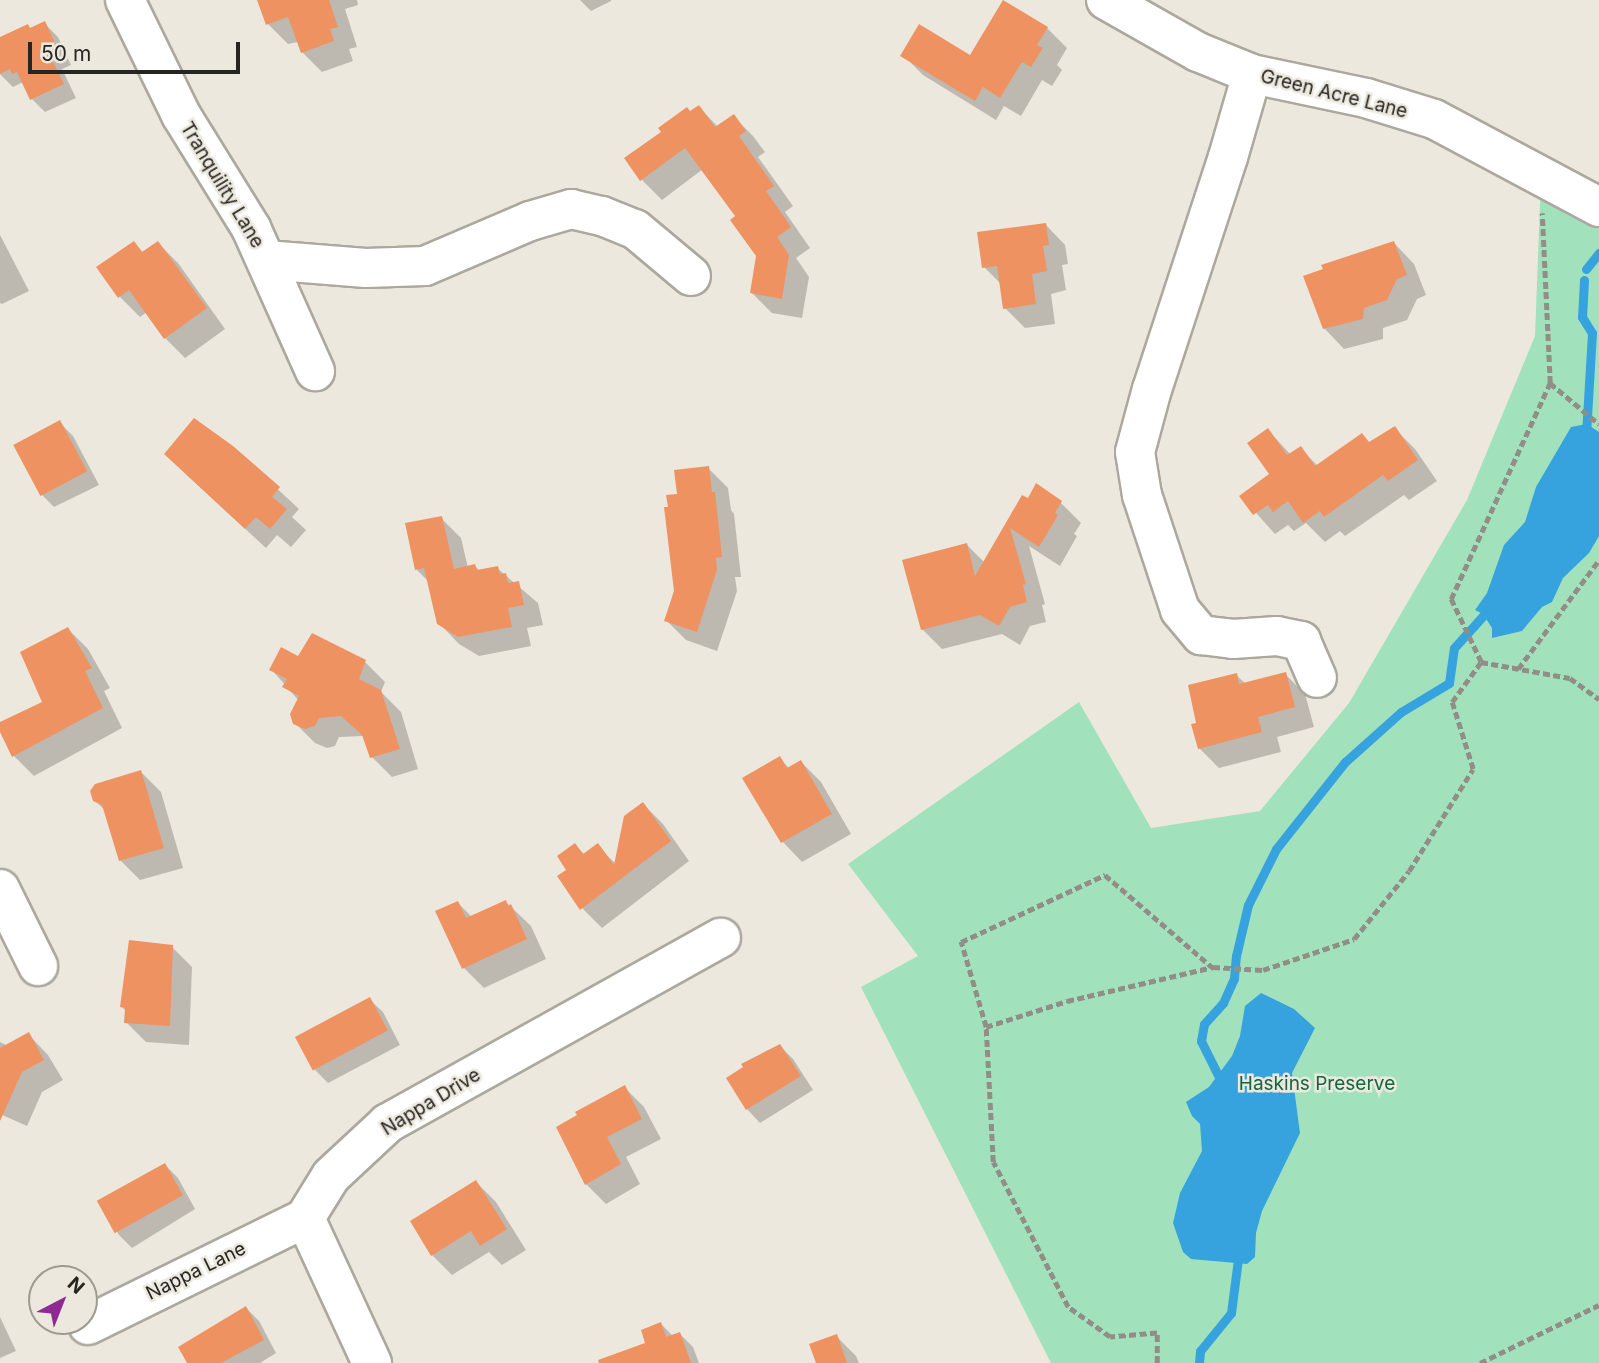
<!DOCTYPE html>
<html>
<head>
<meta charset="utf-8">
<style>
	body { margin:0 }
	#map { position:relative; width:1599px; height:1363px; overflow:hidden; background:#ede8de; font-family:Inter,sans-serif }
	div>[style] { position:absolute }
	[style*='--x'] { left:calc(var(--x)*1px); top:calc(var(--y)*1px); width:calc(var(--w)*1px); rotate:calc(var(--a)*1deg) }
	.green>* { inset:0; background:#a1e2bc }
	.water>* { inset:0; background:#36a3de }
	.shadow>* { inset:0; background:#0003 }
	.stream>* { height:9px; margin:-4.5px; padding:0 4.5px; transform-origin:4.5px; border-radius:4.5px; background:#36a3de }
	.building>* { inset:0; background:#ef9261; transform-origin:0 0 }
	.path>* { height:4.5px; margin-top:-2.25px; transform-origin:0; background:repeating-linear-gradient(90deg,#918e87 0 7px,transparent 0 10.5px) }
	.roads { filter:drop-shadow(2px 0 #aca89e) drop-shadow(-2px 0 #aca89e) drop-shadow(0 2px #aca89e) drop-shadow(0 -2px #aca89e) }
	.minor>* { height:38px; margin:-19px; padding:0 19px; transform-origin:19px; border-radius:19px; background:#fff }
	span { translate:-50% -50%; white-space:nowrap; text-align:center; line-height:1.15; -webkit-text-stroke:5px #ede8de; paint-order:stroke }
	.street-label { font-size:19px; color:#262521 }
	.park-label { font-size:19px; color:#146541 }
	.north { position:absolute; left:28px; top:1265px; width:70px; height:70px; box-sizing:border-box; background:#ede8de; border:2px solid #9d9a92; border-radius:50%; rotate:42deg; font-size:19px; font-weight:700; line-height:28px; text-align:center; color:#262521 }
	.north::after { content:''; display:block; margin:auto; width:24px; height:32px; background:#8d2b93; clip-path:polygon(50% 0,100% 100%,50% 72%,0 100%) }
	.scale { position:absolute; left:28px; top:42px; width:212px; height:32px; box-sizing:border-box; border:4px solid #262521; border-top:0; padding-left:9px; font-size:21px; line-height:24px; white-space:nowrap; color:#262521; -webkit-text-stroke:5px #ede8de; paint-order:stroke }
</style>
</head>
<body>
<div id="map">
	<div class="green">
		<div style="clip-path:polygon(1541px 178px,1599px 200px,1599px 1363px,1051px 1363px,861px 987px,918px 956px,848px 864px,1079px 702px,1151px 828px,1260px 811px,1349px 703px,1467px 500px,1535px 336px)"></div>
	</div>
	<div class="water">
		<div style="clip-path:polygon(1587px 424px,1599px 432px,1599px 536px,1589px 553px,1563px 578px,1552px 602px,1542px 607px,1522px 631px,1492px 638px,1492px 628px,1483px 614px,1475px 610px,1487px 593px,1504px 545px,1525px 522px,1536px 487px,1571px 427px)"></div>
		<div style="clip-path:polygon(1261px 993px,1294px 1009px,1315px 1028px,1292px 1073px,1300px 1133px,1262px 1211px,1256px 1233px,1255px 1257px,1247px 1264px,1191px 1259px,1183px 1252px,1173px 1223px,1180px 1193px,1202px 1151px,1200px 1124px,1192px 1116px,1186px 1102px,1209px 1087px,1232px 1056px,1240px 1036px,1245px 1006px)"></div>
	</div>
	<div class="shadow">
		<div style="clip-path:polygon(259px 0,357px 0,358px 5px,345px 9px,357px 47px,349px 49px,353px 61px,322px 72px,302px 52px,298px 42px,288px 44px,268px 24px)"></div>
		<div style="clip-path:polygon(580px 0,611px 0,611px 1px,591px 11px)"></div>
		<div style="clip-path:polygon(44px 23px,58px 37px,71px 65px,62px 69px,76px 98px,45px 112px,32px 99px,23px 82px,13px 87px,0 74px,0 39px)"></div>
		<div style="clip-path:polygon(1047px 28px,1067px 48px,1057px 65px,1062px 70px,1052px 86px,1042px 80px,1021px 116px,1004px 106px,996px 120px,923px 75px,903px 55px,971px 58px)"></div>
		<div style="clip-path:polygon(699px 107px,718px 127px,733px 116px,753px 136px,765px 152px,758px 157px,793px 206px,785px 212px,810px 248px,796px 258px,809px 277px,802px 318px,772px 313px,752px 293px,758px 256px,737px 216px,703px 169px,662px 200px,642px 180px,691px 113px)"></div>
		<div style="clip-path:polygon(1045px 224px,1065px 245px,1068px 264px,1062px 265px,1066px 290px,1051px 294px,1055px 324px,1025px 328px,1005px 308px,1001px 284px,984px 267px)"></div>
		<div style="clip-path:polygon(0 235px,29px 291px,2px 304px,0 303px)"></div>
		<div style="clip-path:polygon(134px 243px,144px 253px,158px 243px,178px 263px,225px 329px,185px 358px,165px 338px,147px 312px,140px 317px,120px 297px)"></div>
		<div style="clip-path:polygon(1394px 243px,1414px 264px,1426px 295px,1417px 299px,1407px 320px,1383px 328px,1383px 339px,1344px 349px,1324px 328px)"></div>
		<div style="clip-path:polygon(60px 423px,73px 436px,99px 485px,54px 507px,41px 494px)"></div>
		<div style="clip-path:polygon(1395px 429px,1415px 449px,1437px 481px,1409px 500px,1404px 495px,1345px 536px,1340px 531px,1325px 542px,1306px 523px,1294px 531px,1288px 525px,1275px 534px,1241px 496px,1271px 475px,1268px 430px,1291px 455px,1300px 448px,1318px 466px,1370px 444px)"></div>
		<div style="clip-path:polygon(232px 447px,299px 509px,292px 517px,306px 530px,291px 547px,277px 535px,266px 548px,186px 474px)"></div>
		<div style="clip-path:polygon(708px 468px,728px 488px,731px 510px,734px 514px,741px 577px,735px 577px,737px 591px,717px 651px,686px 640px,666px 620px)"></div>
		<div style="clip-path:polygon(1028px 500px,1061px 503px,1081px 523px,1074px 534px,1077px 536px,1060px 566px,1029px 546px,1045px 604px,1042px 605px,1046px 622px,1030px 626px,1020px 645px,1002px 634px,942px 649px,922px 629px,967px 545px,985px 563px)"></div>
		<div style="clip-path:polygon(441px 518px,461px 538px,468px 568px,475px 566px,480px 571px,497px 568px,538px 603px,543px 625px,527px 628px,531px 646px,479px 656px,459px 644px,439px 623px,429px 582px,417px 570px)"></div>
		<div style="clip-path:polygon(68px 629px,88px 649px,110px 688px,104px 691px,122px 728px,34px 776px,14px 756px,0 724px,44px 702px)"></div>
		<div style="clip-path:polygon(298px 658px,365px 662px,385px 682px,381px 692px,401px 712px,418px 769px,392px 777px,372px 757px,363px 736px,339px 737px,335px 746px,327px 748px,315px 743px,295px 723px,299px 701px,272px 670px)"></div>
		<div style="clip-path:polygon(1285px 674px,1305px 694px,1314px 727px,1277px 737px,1281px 752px,1219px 768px,1199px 748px,1236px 675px,1246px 684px)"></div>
		<div style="clip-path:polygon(779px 758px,790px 769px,801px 762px,821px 782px,851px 834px,802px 862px,782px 841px)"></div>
		<div style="clip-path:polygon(141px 772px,161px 792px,183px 868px,140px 880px,120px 860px,106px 811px,94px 800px)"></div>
		<div style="clip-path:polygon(643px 804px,663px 824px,689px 861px,602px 928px,582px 908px,568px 871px,575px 845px,585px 855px,597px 846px,616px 864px)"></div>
		<div style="clip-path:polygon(506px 902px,531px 926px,546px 959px,484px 988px,464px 968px,437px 912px,458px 903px,472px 917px)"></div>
		<div style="clip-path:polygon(172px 947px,192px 967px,189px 1045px,146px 1042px,126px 1022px,127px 1012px,122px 1007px)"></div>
		<div style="clip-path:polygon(369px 999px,383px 1012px,400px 1045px,328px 1083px,315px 1070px)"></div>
		<div style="clip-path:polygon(28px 1034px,48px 1055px,63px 1080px,42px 1092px,27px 1126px,0 1114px,0 1042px,8px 1046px)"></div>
		<div style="clip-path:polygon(780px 1046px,793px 1059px,813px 1090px,760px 1123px,747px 1109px,728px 1079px,768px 1050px,770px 1052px)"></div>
		<div style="clip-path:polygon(624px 1087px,644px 1107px,661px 1139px,626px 1157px,640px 1184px,606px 1204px,586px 1184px,558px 1128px)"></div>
		<div style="clip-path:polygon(165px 1165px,178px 1178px,195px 1209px,132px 1248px,119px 1235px,101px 1204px)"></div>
		<div style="clip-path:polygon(476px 1182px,496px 1202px,526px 1250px,502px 1265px,489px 1252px,452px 1275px,432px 1255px)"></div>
		<div style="clip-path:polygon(246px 1308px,259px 1321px,276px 1353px,260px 1363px,188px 1363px)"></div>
		<div style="clip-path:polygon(0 1317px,16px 1351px,0 1358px)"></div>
		<div style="clip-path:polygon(661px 1324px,673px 1336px,680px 1334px,693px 1347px,699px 1363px,605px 1363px,648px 1344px)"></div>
		<div style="clip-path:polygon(836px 1336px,856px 1356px,859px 1363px,817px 1363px)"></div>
	</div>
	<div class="stream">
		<div style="--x:1586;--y:269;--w:21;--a:-51"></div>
		<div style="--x:1584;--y:280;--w:37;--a:93"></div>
		<div style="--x:1582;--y:317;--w:19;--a:58"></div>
		<div style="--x:1592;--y:333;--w:102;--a:93.4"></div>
		<div style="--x:1222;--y:1083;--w:47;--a:-116.6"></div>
		<div style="--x:1201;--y:1041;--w:17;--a:-80"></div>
		<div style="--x:1204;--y:1024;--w:28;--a:-48"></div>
		<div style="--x:1223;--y:1003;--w:27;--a:-66"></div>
		<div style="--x:1234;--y:978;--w:22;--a:-85"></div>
		<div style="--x:1236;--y:956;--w:52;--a:-76.8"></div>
		<div style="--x:1248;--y:905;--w:63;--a:-63.4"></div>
		<div style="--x:1276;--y:849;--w:111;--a:-51.6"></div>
		<div style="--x:1345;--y:762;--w:75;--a:-41.8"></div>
		<div style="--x:1401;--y:712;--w:56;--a:-31.1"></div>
		<div style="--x:1449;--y:683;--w:35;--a:-82"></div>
		<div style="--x:1454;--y:648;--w:54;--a:-48"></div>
		<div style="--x:1199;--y:1363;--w:12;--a:-85"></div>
		<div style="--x:1200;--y:1351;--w:49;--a:-50.8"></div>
		<div style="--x:1231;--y:1313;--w:63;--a:-82.6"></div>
	</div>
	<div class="building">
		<div style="clip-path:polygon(257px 0,329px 0,338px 27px,330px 29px,334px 41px,301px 53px,288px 17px,266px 25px)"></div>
		<div style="clip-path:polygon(1003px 0,1048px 27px,1037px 45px,1043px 48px,1031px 67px,1022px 62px,1000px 98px,983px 87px,975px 101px,900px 56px,919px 24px,970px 55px)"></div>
		<div style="clip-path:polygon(45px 21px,59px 52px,50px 56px,64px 84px,30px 100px,17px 72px,12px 74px,10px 69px,0 74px,0 37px,28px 24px,30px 28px)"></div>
		<div style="clip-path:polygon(699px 105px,715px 127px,734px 114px,746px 131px,739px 136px,774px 186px,766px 191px,791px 227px,777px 237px,789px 255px,782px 299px,750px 293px,756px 256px,730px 220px,735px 216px,685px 148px,640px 181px,624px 158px,661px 132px,658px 128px,687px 107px,690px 111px)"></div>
		<div style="clip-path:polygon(1046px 223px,1049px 245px,1043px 246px,1047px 271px,1032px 274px,1036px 304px,1003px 309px,997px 266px,982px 268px,977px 232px)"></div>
		<div style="clip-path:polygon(134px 241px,142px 252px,158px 241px,207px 308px,164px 339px,129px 290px,118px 298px,96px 267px)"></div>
		<div style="clip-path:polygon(1394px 241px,1407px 275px,1397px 279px,1387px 300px,1364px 308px,1363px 319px,1323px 329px,1303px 276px,1323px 269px,1321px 265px)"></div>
		<div style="clip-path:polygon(194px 418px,233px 446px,280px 487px,272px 497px,287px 509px,270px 529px,256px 517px,245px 529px,164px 454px)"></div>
		<div style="left:60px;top:420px;width:58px;height:53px;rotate:62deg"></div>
		<div style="clip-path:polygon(1395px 426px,1418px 460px,1388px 481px,1383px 475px,1324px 517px,1320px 511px,1303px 523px,1288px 501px,1273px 512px,1268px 505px,1253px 515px,1239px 496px,1269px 474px,1247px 443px,1268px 428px,1287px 455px,1301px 446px,1315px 466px,1362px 433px,1369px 442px)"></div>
		<div style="clip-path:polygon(709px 466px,712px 492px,715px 492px,722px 557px,716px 558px,717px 570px,697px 632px,664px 621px,674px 591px,664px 507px,668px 507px,666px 495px,677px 494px,674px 470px)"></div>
		<div style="clip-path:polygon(1036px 483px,1062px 501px,1055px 513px,1058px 515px,1039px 547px,1010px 528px,1026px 584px,1023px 585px,1027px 602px,1010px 607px,999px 626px,980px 615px,921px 630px,902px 560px,967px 543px,975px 576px,1022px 495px,1028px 498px)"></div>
		<div style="clip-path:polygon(442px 516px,454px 569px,475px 564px,477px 570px,498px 566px,500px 574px,506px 573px,508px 583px,519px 581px,524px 605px,508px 608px,512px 627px,458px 637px,437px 624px,424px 568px,415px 570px,405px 523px)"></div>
		<div style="clip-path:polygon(68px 627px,92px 668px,85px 671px,103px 708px,12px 757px,0 732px,0 722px,42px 702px,20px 652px)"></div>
		<div style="clip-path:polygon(312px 633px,366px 660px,359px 679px,381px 690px,400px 749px,370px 758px,362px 735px,341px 716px,319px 718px,315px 726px,305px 729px,293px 724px,290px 714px,299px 696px,282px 687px,287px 679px,269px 670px,281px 647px,298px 656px)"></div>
		<div style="clip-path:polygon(1286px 672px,1295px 707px,1258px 717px,1262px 732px,1198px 749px,1191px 724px,1196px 723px,1188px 685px,1237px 673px,1239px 684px)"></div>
		<div style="clip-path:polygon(780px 756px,787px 768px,801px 760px,832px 814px,781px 843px,742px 778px)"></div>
		<div style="clip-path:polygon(141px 770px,164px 848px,119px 861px,102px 805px,93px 801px,90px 791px,95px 784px)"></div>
		<div style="clip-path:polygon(643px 802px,671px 841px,580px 910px,557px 876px,566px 870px,557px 856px,575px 843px,583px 854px,598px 843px,614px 865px,624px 816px)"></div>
		<div style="clip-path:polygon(506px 900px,508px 906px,511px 904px,527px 939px,462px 969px,435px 911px,458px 901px,466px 918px)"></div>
		<div style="clip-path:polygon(129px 940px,173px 945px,170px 1026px,124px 1023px,125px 1008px,120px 1007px)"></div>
		<div style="left:370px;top:997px;width:38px;height:85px;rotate:62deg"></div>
		<div style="clip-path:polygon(29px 1032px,44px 1060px,22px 1072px,0 1121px,0 1048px)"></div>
		<div style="clip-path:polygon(780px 1044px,801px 1076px,746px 1110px,726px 1078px,743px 1067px,741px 1064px)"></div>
		<div style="clip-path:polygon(625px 1085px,642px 1119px,607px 1137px,621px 1164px,585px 1185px,556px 1127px,577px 1115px,575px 1112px)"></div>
		<div style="left:165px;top:1163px;width:37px;height:78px;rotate:61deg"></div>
		<div style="clip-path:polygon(476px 1180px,507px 1229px,480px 1246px,471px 1231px,431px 1256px,410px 1221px)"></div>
		<div style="clip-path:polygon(246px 1306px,264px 1340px,221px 1363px,187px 1363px,178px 1347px)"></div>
		<div style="clip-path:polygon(661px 1322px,666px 1337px,680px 1332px,691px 1363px,599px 1363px,598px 1360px,645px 1343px,641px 1330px)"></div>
		<div style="clip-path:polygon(837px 1334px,847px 1363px,816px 1363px,809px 1344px)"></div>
	</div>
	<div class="path">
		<div style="--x:1550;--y:383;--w:64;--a:39.9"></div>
		<div style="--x:1481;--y:662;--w:70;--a:-115.5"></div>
		<div style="--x:1451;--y:599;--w:238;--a:-65.4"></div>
		<div style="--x:1550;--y:383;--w:170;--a:-92.7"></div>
		<div style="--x:1518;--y:669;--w:136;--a:-53.4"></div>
		<div style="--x:986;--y:1027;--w:89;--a:-106.4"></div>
		<div style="--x:961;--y:942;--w:159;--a:-25"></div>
		<div style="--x:1105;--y:875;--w:141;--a:40.7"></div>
		<div style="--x:1157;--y:1363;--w:30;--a:-90"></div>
		<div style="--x:1157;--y:1333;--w:47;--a:175.1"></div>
		<div style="--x:1110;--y:1337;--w:52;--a:-144.5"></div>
		<div style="--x:1068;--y:1307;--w:163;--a:-117.3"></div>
		<div style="--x:993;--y:1162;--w:135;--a:-93"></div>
		<div style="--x:986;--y:1027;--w:85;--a:-17.8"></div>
		<div style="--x:1067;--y:1001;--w:150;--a:-13.1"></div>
		<div style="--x:1213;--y:967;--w:50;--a:3.4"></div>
		<div style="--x:1263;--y:970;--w:96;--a:-18.8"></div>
		<div style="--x:1354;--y:939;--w:87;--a:-51"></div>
		<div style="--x:1409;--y:871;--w:120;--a:-57.9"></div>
		<div style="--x:1473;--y:769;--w:70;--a:-107.4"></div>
		<div style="--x:1452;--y:702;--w:49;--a:-54.1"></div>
		<div style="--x:1481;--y:662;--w:90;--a:10.2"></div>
		<div style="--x:1570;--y:678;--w:36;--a:36"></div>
		<div style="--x:1480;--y:1363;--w:132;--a:-26"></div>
	</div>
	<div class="roads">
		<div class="minor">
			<div style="--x:125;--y:0;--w:128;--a:64"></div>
			<div style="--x:181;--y:115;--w:133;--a:58.2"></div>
			<div style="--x:251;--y:228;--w:157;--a:65.9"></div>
			<div style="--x:1106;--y:0;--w:106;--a:29.5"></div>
			<div style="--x:1198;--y:52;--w:58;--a:22.2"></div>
			<div style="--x:1252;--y:74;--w:116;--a:11.9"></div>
			<div style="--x:1366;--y:98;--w:71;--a:17.2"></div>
			<div style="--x:1434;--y:119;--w:187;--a:28.1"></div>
			<div style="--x:1252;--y:74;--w:86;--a:106.1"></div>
			<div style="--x:1228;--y:157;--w:244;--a:108.1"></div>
			<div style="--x:1152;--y:389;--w:65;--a:105.1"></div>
			<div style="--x:1135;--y:452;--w:44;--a:80.8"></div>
			<div style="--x:1142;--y:495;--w:121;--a:71.7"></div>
			<div style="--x:1180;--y:610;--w:33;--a:50"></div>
			<div style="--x:1201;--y:635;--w:32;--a:7"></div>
			<div style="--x:1233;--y:639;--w:44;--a:-3.9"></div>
			<div style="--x:1277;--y:636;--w:25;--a:12"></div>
			<div style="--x:1301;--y:641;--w:40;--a:66.6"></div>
			<div style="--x:266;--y:260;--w:100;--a:4.6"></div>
			<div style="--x:366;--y:268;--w:59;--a:-1.9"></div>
			<div style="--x:425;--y:266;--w:114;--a:-23.2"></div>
			<div style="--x:530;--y:221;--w:43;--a:-16.3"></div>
			<div style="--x:571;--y:209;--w:32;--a:13"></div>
			<div style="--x:602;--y:216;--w:35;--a:22"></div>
			<div style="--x:635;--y:229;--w:73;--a:40"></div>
			<div style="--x:0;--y:889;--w:86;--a:63.7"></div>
			<div style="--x:305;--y:1218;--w:49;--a:-58.2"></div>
			<div style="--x:331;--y:1176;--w:78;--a:-42.9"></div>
			<div style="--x:388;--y:1123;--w:381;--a:-29.1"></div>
			<div style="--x:305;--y:1218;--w:160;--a:65.2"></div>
			<div style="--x:88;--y:1325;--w:242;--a:-26.2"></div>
		</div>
	</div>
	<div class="street-label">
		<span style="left:1334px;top:94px;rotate:14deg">Green Acre Lane</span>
		<span style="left:222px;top:185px;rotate:59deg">Tranquility Lane</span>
		<span style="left:431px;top:1102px;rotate:-31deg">Nappa Drive</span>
		<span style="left:196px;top:1271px;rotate:-26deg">Nappa Lane</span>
	</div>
	<div class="park-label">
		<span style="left:1317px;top:1084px">Haskins Preserve</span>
	</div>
	<div class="north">N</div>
	<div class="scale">50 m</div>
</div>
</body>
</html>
